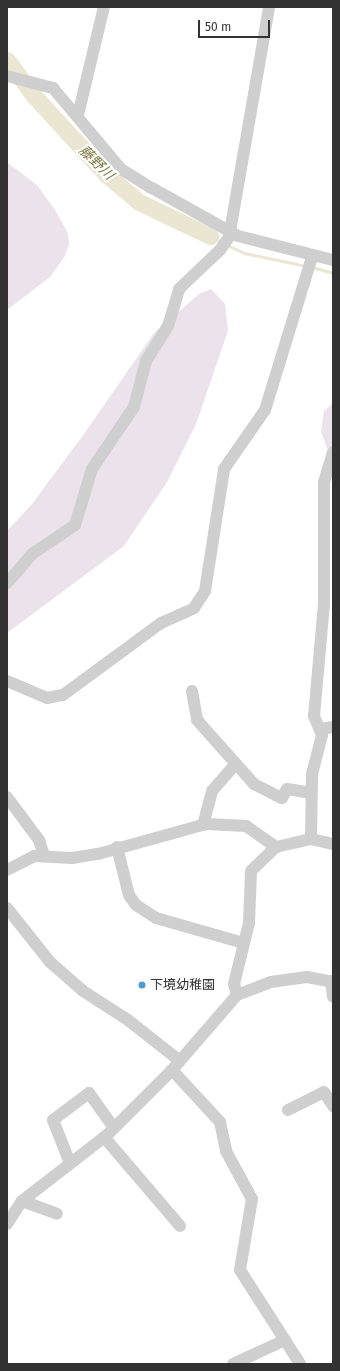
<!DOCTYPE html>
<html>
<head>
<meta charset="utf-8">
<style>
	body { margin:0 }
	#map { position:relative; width:340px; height:1371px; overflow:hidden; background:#fff; font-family:"Fira Sans","Noto Sans JP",sans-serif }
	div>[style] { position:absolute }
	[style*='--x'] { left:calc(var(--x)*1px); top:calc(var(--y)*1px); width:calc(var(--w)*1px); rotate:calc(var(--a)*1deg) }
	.green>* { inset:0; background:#ece2ec }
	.stream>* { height:3px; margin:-1.5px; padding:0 1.5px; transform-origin:1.5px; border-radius:1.5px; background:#eae6d1 }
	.river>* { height:17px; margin:-8.5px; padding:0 8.5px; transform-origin:8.5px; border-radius:8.5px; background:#eae6d1 }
	.minor>* { height:12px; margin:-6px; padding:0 6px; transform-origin:6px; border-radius:6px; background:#cfcfcf }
	.dots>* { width:11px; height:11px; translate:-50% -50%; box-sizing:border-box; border:2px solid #fff; border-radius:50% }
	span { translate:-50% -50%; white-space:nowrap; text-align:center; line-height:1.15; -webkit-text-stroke:4px #fff; paint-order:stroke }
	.poi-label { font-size:13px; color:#323232 }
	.left { translate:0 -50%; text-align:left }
	.water-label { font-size:14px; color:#7f7742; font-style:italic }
	.frame { position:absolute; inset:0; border:8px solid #323232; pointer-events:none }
	.scale { position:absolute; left:198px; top:20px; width:72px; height:18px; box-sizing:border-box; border:2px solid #323232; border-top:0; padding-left:5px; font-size:12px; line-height:14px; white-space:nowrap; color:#323232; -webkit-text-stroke:3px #fff; paint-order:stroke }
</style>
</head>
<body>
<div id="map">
	<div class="green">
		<div style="clip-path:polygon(8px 163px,37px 185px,55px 210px,68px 233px,69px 244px,65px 256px,50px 277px,7px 310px)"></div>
		<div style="clip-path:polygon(211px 289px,225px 304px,228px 331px,196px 424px,167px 482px,124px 546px,7px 633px,7px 531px,32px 504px,84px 434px,154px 333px,199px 294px)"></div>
		<div style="clip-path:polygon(333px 403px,333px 464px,321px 432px,324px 411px)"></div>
	</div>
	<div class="stream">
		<div style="--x:210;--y:236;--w:13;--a:27"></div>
		<div style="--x:227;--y:245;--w:19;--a:25"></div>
		<div style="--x:244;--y:253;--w:63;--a:11.8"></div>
		<div style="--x:312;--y:267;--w:22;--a:16"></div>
	</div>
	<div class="river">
		<div style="--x:7;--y:60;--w:45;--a:53.1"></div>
		<div style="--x:34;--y:96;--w:108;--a:47.3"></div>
		<div style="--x:107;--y:175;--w:42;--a:40.2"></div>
		<div style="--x:139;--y:202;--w:79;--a:25.6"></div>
	</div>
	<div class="minor">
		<div style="--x:7;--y:76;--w:48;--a:14.6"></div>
		<div style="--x:53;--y:88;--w:106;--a:50"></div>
		<div style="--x:121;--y:169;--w:36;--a:32"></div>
		<div style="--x:152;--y:188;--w:98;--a:29.2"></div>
		<div style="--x:238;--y:236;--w:98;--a:14.2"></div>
		<div style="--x:78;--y:115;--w:111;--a:-76.5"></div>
		<div style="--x:7;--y:583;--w:38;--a:-49"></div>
		<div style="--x:32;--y:554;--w:52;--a:-34"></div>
		<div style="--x:75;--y:525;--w:59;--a:-73.1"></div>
		<div style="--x:92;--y:469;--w:75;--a:-55.9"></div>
		<div style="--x:134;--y:407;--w:48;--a:-75.4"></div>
		<div style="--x:146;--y:361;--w:41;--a:-57.8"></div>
		<div style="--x:168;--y:326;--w:39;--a:-73"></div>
		<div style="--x:179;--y:289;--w:57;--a:-43.6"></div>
		<div style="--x:220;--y:250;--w:16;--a:-55"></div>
		<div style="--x:229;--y:237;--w:233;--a:-80.1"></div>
		<div style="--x:7;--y:681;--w:43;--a:23"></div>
		<div style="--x:47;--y:698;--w:16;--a:-11"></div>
		<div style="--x:63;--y:695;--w:122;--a:-36.3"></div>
		<div style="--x:161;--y:623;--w:36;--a:-24"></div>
		<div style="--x:194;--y:608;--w:20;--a:-57"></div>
		<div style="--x:205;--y:591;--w:123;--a:-81.1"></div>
		<div style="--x:224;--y:469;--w:72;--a:-55.2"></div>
		<div style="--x:265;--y:410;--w:160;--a:-72.9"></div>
		<div style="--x:192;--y:691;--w:29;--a:80"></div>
		<div style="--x:197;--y:720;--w:86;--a:48.3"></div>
		<div style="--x:254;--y:784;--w:31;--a:27"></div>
		<div style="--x:282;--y:798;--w:10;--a:-61"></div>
		<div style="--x:287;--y:789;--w:24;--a:9"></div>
		<div style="--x:320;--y:729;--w:13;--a:-9"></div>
		<div style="--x:7;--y:797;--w:54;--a:53.3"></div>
		<div style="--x:39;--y:840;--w:16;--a:72"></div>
		<div style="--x:203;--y:825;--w:35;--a:-75"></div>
		<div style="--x:212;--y:791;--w:33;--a:-49"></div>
		<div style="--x:311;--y:839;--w:65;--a:-89.1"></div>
		<div style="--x:312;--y:774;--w:40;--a:-75.6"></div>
		<div style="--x:322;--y:735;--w:21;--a:-113"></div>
		<div style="--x:314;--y:716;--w:112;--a:-84.9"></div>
		<div style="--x:324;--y:604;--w:122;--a:-90"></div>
		<div style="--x:324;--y:482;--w:31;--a:-73"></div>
		<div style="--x:117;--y:847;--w:49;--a:76"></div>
		<div style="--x:129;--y:895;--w:12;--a:55"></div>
		<div style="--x:136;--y:905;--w:24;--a:33"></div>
		<div style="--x:156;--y:918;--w:91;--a:15.9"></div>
		<div style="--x:7;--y:870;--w:30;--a:-27"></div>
		<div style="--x:34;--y:856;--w:38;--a:3"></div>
		<div style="--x:72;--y:858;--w:26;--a:-9"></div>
		<div style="--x:98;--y:854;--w:112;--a:-15.5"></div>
		<div style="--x:206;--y:824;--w:40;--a:2.9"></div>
		<div style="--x:246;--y:826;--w:37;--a:35"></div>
		<div style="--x:7;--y:908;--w:69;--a:51.5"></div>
		<div style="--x:50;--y:962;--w:44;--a:41.3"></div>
		<div style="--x:83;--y:991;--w:54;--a:32.8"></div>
		<div style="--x:128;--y:1020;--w:66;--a:38.3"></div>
		<div style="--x:331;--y:981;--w:16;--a:83"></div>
		<div style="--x:237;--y:995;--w:11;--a:-105"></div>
		<div style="--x:234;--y:984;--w:63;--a:-76.2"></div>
		<div style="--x:249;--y:923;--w:52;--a:-87.8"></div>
		<div style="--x:251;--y:871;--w:35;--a:-44"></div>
		<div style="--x:276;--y:847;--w:36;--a:-13"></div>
		<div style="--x:311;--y:839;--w:23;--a:13"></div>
		<div style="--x:172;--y:1070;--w:71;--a:47.3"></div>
		<div style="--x:220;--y:1122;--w:30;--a:78"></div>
		<div style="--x:226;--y:1151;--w:55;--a:61.6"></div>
		<div style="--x:252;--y:1199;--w:72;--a:99.6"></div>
		<div style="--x:240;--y:1270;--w:112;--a:57.4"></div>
		<div style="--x:288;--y:1110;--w:40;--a:-26.6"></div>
		<div style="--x:324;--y:1092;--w:17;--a:57"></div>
		<div style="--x:104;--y:1137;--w:117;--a:49.5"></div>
		<div style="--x:70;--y:1163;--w:46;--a:-111.6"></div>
		<div style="--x:53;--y:1120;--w:45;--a:-36.9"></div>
		<div style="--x:89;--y:1093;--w:43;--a:54.5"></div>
		<div style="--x:22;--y:1201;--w:37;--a:20"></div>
		<div style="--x:7;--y:1224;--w:27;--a:-57"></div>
		<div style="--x:22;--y:1201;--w:108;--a:-37.8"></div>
		<div style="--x:107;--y:1135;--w:92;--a:-45"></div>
		<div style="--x:172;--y:1070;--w:99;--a:-49.1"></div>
		<div style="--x:237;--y:995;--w:36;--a:-21"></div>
		<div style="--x:271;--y:982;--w:36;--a:-8"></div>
		<div style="--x:307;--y:977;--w:26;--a:11"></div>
		<div style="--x:233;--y:1364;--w:57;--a:-24.8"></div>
	</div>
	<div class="dots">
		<div style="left:142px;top:985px;background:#4b9cd1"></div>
	</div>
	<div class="poi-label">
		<span class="left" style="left:150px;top:985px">下境幼稚園</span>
	</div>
	<div class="water-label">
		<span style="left:96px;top:163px;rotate:44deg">藤野川</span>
	</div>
	<div class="frame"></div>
	<div class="scale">50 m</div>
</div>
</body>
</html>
